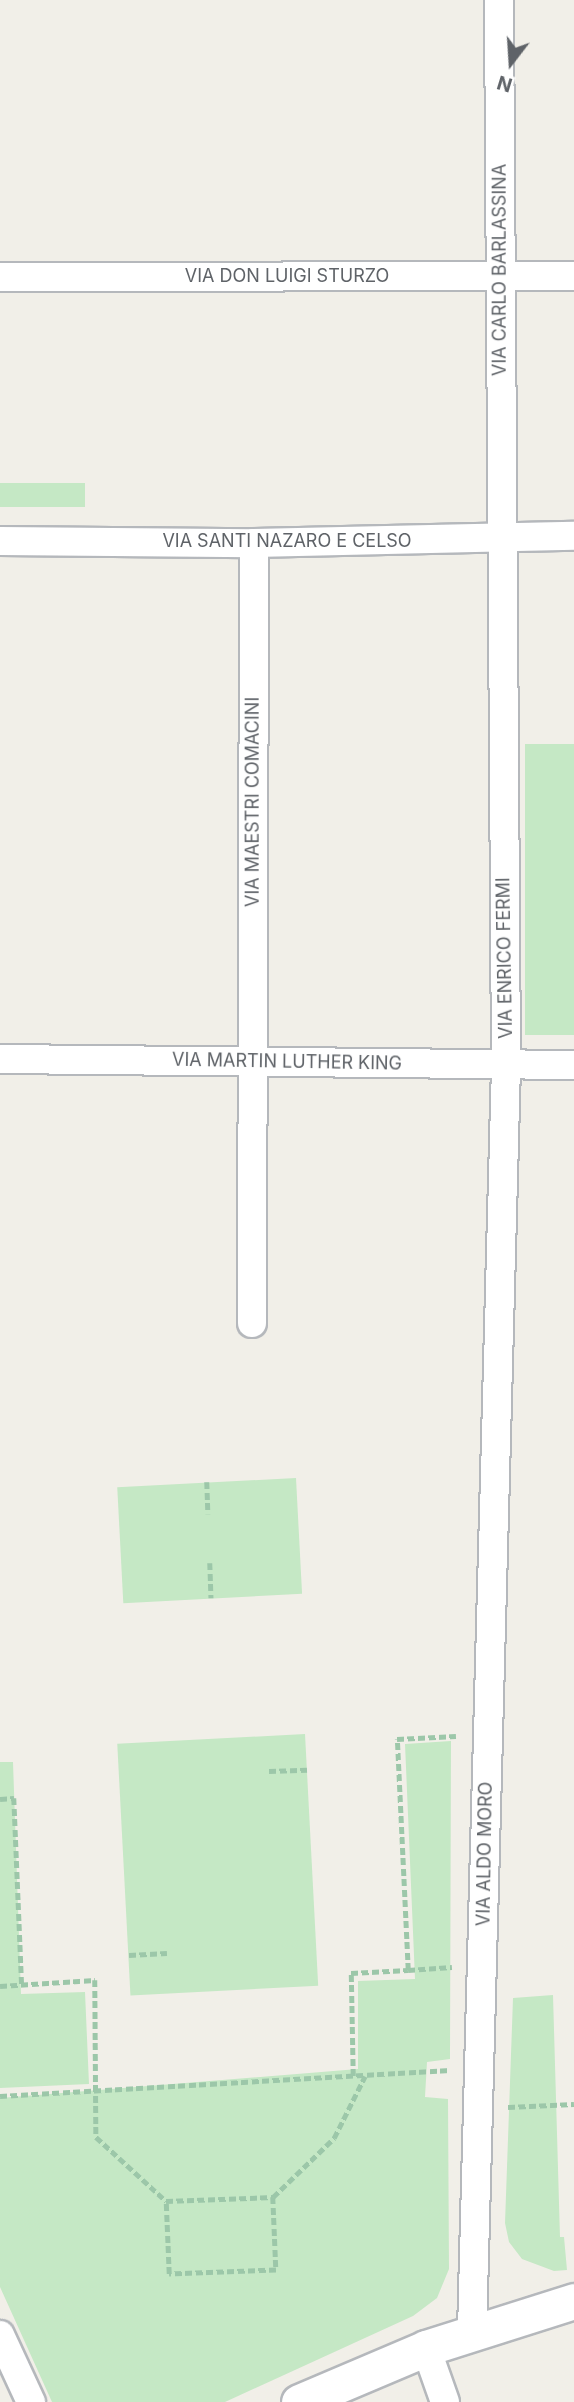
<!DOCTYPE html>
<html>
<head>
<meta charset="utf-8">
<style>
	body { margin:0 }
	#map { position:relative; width:574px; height:2402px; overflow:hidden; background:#f1efe8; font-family:Inter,sans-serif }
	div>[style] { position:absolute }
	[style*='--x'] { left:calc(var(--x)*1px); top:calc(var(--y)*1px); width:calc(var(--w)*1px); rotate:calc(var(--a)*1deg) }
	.green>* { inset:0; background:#c5e8c5; transform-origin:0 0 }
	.path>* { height:4.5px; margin-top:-2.25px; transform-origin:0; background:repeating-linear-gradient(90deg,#9cc7a9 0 7px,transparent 0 10.5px) }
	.roads { filter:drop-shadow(2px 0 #b5b8bc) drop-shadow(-2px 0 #b5b8bc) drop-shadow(0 2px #b5b8bc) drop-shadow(0 -2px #b5b8bc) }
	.minor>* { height:28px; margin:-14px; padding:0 14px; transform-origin:14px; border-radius:14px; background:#fff }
	.tertiary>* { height:35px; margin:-17.5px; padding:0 17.5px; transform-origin:17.5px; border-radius:17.5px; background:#fff }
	span { translate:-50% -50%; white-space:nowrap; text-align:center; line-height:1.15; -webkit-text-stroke:5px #fff; paint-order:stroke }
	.street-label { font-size:18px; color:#5f6368 }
	.north { position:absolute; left:476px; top:28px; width:70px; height:70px; -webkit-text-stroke:5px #fff; paint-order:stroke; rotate:197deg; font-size:19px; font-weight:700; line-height:28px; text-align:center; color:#5f6368 }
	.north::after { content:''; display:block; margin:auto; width:24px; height:32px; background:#5f6368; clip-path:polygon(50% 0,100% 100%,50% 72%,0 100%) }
</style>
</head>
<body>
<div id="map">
	<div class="green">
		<div style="left:0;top:483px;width:85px;height:24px"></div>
		<div style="left:574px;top:744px;width:291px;height:49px;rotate:90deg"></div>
		<div style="left:296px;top:1478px;width:116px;height:179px;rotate:87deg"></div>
		<div style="left:305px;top:1734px;width:252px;height:188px;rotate:87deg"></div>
		<div style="clip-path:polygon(451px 1741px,450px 2059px,427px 2062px,425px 2097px,448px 2099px,449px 2269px,437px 2298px,413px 2316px,225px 2402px,52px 2402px,0 2287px,0 2098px,358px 2069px,358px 1981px,415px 1979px,405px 1744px)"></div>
		<div style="clip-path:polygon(0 1762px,13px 1762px,21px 1994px,85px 1992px,89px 2084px,0 2088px)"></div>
		<div style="clip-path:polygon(553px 1995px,560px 2237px,564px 2237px,567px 2270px,554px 2271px,522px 2259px,509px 2242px,505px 2223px,513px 1998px)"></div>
	</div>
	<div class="path">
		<div style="--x:207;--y:1482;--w:32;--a:88"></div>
		<div style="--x:210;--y:1563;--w:35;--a:88"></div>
		<div style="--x:269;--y:1771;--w:38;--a:-2"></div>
		<div style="--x:0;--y:1799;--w:14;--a:-4"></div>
		<div style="--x:14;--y:1798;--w:187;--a:87.6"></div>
		<div style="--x:129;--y:1955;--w:38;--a:-3"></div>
		<div style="--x:408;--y:1970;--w:44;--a:-3.9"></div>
		<div style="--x:0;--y:1986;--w:95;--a:-3.6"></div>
		<div style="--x:95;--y:1980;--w:157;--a:89.6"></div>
		<div style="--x:96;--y:2137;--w:95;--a:42.4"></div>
		<div style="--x:353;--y:2076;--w:103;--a:-91.1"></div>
		<div style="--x:351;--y:1973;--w:57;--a:-3"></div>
		<div style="--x:408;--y:1970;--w:231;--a:-92.7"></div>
		<div style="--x:397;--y:1739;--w:59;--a:-2.9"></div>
		<div style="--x:0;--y:2096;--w:451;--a:-3.3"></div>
		<div style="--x:508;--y:2107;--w:66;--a:-2.6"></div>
		<div style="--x:273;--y:2197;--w:73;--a:87.6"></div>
		<div style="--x:276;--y:2270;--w:107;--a:177.9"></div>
		<div style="--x:169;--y:2274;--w:73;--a:-92.4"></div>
		<div style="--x:166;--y:2201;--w:107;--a:-2.1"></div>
		<div style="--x:273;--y:2197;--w:85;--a:-44"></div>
		<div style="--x:334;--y:2138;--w:69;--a:-63.4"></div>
	</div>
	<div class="roads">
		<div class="minor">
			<div style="--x:0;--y:277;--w:574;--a:-0.1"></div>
			<div style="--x:0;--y:541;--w:254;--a:0.5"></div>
			<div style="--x:254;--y:543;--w:320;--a:-1.3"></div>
			<div style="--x:0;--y:1059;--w:574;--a:0.6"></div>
			<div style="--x:252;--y:1323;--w:780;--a:-89.85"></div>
			<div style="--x:472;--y:2331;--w:1267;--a:-88.46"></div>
			<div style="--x:506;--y:1064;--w:1064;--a:-90.38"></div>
			<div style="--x:0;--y:2335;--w:74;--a:65.2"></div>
			<div style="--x:426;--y:2348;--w:57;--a:70.6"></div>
		</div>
		<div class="tertiary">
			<div style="--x:299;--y:2402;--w:138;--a:-23"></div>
			<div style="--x:426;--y:2348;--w:155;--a:-17.6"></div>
		</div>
	</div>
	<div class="street-label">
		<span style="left:500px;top:270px;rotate:-90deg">VIA CARLO BARLASSINA</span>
		<span style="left:287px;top:276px">VIA DON LUIGI STURZO</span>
		<span style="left:287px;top:541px">VIA SANTI NAZARO E CELSO</span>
		<span style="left:253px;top:802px;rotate:-90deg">VIA MAESTRI COMACINI</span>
		<span style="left:505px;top:958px;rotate:-91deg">VIA ENRICO FERMI</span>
		<span style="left:287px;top:1062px;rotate:1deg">VIA MARTIN LUTHER KING</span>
		<span style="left:485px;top:1854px;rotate:-89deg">VIA ALDO MORO</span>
	</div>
	<div class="north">N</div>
</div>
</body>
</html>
